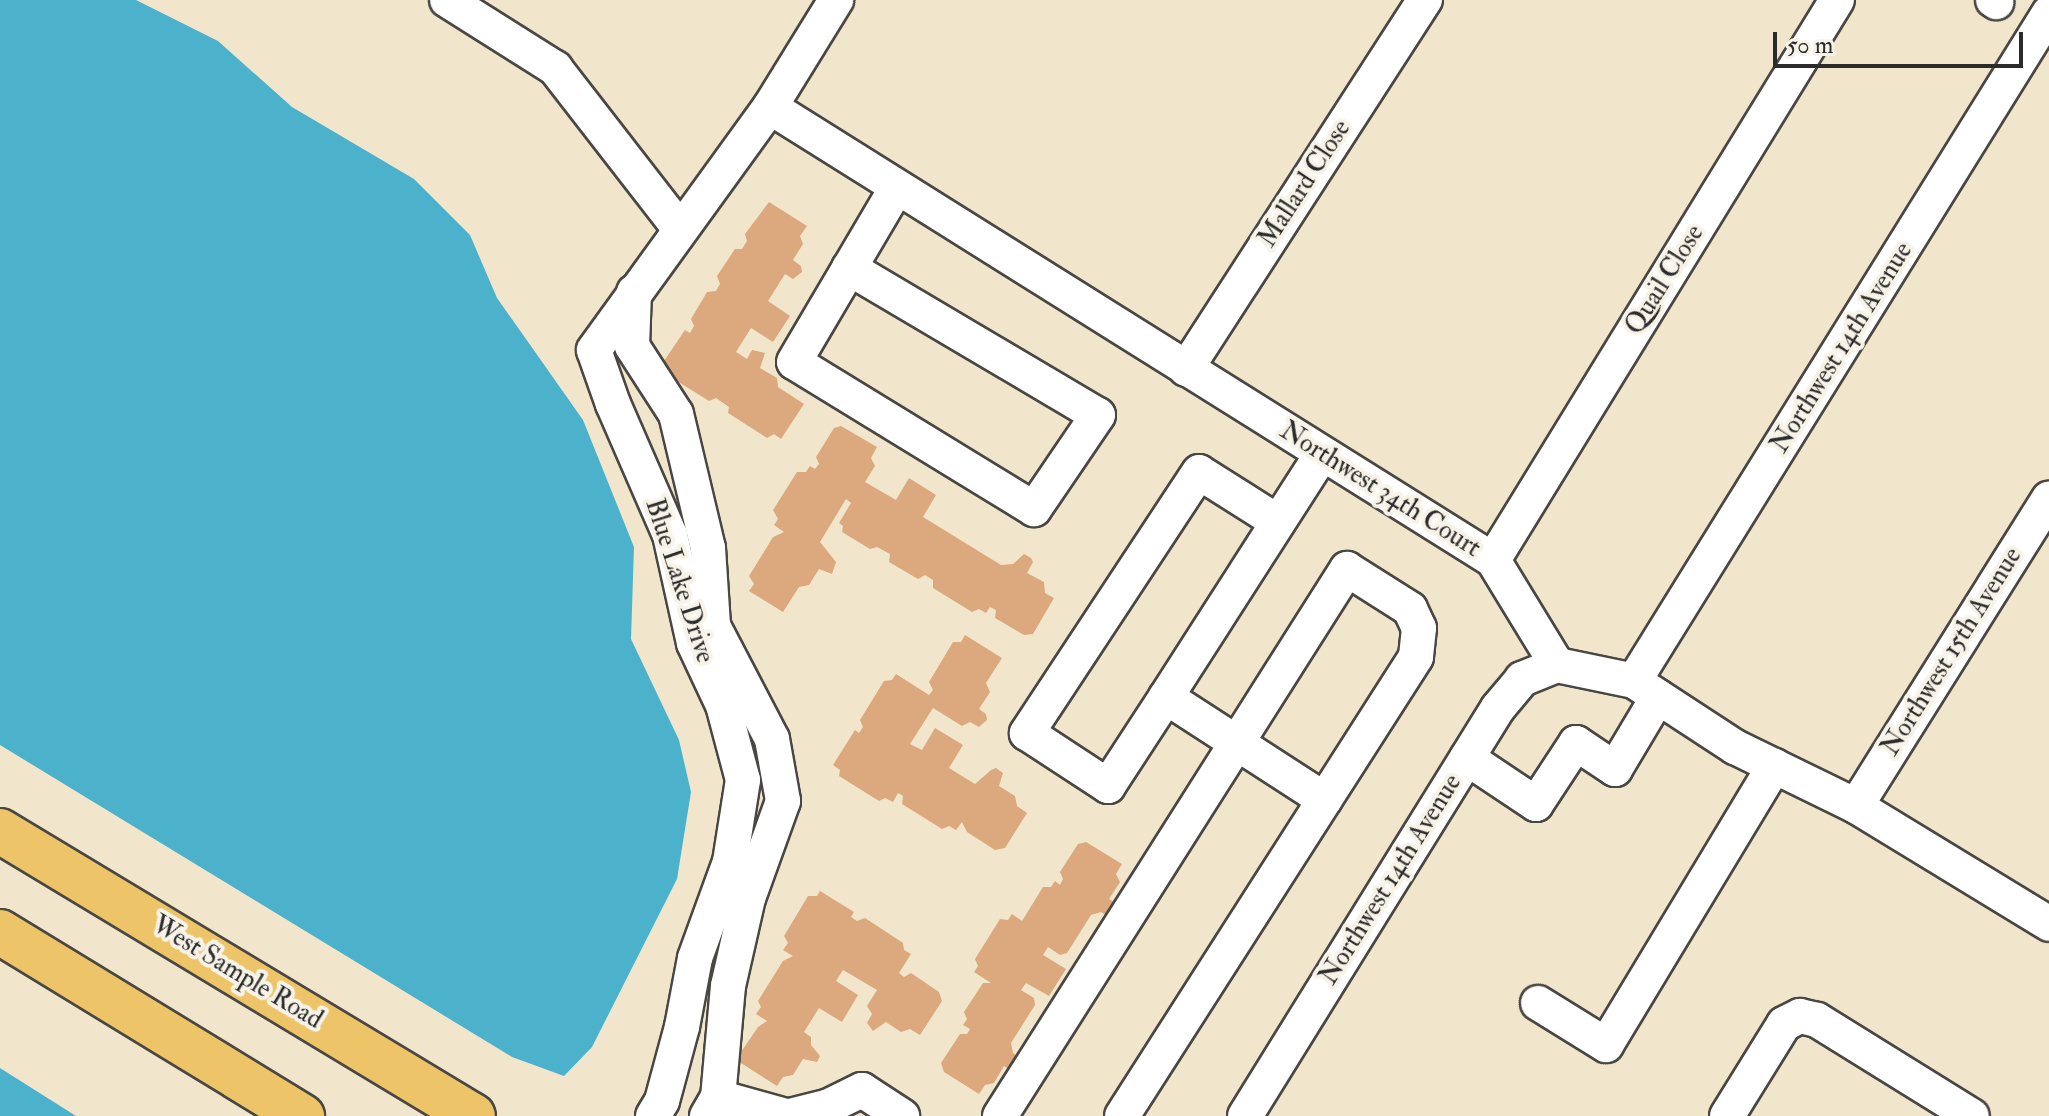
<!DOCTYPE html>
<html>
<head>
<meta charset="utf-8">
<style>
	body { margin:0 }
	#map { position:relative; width:2049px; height:1116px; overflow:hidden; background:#f1e6cc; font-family:"IM FELL Double Pica",serif }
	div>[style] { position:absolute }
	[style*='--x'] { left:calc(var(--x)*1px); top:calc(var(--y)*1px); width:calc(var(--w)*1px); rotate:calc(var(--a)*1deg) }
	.water>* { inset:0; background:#4cb1cb }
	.building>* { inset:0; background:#dca87d }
	.roads { filter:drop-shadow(2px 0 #494743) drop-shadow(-2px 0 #494743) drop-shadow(0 2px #494743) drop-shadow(0 -2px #494743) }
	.minor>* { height:34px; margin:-17px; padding:0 17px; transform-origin:17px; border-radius:17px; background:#fff }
	.major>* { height:44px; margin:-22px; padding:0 22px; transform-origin:22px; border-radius:22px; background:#eec469 }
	span { translate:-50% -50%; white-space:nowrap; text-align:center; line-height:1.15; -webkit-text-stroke:8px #f7f3e8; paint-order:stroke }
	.street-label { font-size:26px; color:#2b2b2b }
	.scale { position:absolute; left:1773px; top:32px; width:250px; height:36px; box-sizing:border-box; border:4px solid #2b2b2b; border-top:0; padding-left:10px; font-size:24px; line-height:28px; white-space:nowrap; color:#2b2b2b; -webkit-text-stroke:6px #f7f3e8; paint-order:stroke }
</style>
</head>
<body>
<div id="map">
	<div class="water">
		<div style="clip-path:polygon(0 0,136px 0,218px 41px,292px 107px,414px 179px,470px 235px,497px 298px,583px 420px,634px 547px,631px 639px,679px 740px,691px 792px,677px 879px,592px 1047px,564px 1076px,512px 1057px,0 745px)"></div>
		<div style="clip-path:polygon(0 1068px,76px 1116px,0 1116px)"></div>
	</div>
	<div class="building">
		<div style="clip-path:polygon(769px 202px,807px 226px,800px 236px,803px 244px,793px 260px,801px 266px,802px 272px,793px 279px,785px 274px,768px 301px,790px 316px,773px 342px,751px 328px,736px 352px,747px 359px,752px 350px,765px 353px,760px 368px,777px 378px,778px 387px,804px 404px,781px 439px,774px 434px,767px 438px,728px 413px,729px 407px,716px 398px,709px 401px,669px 376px,669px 369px,662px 364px,685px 330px,690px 333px,694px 326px,691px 319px,707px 292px,716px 291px,720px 284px,717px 276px,735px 249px,742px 249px,747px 241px,745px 234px)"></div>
		<div style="clip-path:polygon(841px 426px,877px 447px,871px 458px,875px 466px,865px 482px,896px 500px,909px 478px,936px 495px,923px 517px,1001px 565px,1013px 564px,1024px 554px,1031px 558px,1033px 562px,1027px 573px,1044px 582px,1045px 593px,1054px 598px,1033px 634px,1024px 635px,995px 618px,996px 610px,990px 607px,986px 613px,979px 609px,972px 612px,933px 588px,933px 580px,925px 575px,918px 579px,889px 562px,890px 554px,877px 547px,870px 549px,842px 532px,843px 526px,839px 523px,851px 503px,846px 499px,820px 542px,836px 562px,832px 574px,819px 569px,809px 585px,799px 587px,783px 612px,749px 591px,754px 584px,749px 576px,773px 537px,784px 532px,774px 525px,778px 519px,773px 510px,797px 472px,806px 472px,810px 466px,815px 469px,819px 464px,816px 457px,834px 428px)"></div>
		<div style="clip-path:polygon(965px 635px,1002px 658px,986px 683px,990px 692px,979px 709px,986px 714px,987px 720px,979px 727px,970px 722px,962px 726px,933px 708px,910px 744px,922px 750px,935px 728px,963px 745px,949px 768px,975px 784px,991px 770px,996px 768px,1003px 773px,999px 786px,1015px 796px,1017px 806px,1027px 813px,1005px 848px,995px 850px,967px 832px,962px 822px,956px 830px,949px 826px,942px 829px,902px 804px,903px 796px,898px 793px,893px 802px,885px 798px,879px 801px,839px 776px,840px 770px,833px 765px,855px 730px,859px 733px,863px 727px,860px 720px,884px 681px,892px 680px,896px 674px,929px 695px,933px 690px,929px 682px,953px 642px,961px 642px)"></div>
		<div style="clip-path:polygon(1086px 842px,1122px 864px,1116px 874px,1120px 882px,1109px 899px,1117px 904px,1109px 917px,1101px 912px,1091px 915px,1067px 953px,1060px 955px,1048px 947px,1043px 955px,1066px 969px,1049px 996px,1026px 983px,1021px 990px,1034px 998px,1035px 1005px,1011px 1043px,1013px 1053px,1020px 1058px,1013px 1072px,1004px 1066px,994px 1083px,985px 1085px,979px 1094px,944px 1072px,941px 1063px,960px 1034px,967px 1034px,970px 1029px,963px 1025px,967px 1019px,964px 1012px,983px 983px,991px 983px,974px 972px,978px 966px,975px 959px,1000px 919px,1008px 920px,1012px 914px,1022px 921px,1043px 887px,1051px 887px,1055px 881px,1060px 885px,1063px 879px,1060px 872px,1078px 844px)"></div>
		<div style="clip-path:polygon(820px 891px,854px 912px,851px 917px,857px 921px,865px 918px,903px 943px,904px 950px,911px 954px,899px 973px,904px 977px,911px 973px,939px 992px,942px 1001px,920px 1035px,910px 1029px,901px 1032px,886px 1022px,873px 1031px,867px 1023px,872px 1014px,867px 1006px,877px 990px,843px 970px,836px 981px,858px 995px,842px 1022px,819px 1008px,804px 1032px,811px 1037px,811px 1045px,820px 1056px,817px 1062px,803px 1059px,793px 1075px,783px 1077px,777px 1086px,741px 1063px,739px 1055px,758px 1027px,767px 1021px,756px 1014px,761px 1007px,758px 1001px,783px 961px,793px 956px,783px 950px,788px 943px,784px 936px,808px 896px,817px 896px)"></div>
	</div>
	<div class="roads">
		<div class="minor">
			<div style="--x:447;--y:0;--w:128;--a:32.2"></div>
			<div style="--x:555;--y:68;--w:204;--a:52.2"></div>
			<div style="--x:1993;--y:0;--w:4;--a:34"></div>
			<div style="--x:770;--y:107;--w:853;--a:32.07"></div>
			<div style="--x:1493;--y:560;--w:123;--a:58.6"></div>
			<div style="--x:1557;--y:665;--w:79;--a:11.7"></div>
			<div style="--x:1634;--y:681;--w:121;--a:33.2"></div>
			<div style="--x:1735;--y:747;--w:135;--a:26"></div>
			<div style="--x:1856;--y:806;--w:226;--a:31.4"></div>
			<div style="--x:849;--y:268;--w:289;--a:30.6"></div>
			<div style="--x:1098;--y:415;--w:114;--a:124.2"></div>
			<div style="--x:1034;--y:509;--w:281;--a:-148.5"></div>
			<div style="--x:794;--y:362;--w:203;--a:-59.5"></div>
			<div style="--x:634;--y:292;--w:54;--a:92.1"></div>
			<div style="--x:632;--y:346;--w:81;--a:57.1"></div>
			<div style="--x:676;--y:414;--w:138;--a:76.6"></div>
			<div style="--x:708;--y:548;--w:78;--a:86.3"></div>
			<div style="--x:713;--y:626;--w:127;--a:62.4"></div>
			<div style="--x:772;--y:739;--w:63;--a:79.9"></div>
			<div style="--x:783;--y:801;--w:103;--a:109.8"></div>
			<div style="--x:748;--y:898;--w:90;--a:102.8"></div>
			<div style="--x:728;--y:986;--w:111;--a:95.1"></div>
			<div style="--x:718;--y:1097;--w:22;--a:120"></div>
			<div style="--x:1186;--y:369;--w:440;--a:-57.1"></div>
			<div style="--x:1278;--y:522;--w:93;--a:-147.7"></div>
			<div style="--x:1199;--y:472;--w:313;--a:123.4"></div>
			<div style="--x:1027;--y:733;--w:97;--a:33.2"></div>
			<div style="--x:1108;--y:786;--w:106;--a:-56.9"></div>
			<div style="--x:1166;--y:697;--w:189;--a:32.9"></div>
			<div style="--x:1493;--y:560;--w:657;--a:-58.44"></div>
			<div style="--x:1634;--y:681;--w:786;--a:-58.15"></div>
			<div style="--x:1166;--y:697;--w:289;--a:-57.3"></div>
			<div style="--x:1467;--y:758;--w:83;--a:33.7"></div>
			<div style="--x:1536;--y:804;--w:73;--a:-56.7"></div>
			<div style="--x:1576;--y:743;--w:47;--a:33.7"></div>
			<div style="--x:1615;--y:769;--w:84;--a:-59.2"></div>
			<div style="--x:1856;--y:806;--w:363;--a:-57.9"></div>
			<div style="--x:1538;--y:1003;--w:80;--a:31.7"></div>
			<div style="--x:1606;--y:1045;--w:326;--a:-58.9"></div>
			<div style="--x:718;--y:1097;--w:71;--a:15.6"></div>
			<div style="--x:653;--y:1116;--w:17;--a:-59"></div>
			<div style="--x:662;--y:1101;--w:77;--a:-74.9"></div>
			<div style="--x:682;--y:1027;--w:70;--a:-79.3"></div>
			<div style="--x:695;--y:958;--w:102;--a:-70"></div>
			<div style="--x:730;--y:862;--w:83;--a:-81"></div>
			<div style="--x:743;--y:780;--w:78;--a:-104.9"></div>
			<div style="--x:723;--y:705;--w:68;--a:-115.1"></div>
			<div style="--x:694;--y:643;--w:111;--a:-102.5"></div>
			<div style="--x:670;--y:535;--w:143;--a:-113.5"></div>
			<div style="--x:613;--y:404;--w:57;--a:-109.4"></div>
			<div style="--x:594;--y:350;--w:300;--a:-54.1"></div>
			<div style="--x:770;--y:107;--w:126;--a:-58.3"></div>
			<div style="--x:790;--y:1116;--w:38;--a:-14"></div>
			<div style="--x:827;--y:1107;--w:39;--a:-26"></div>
			<div style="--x:862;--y:1090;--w:48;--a:33"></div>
			<div style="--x:1000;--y:1116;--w:648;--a:-57.61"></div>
			<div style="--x:1347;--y:569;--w:75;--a:32.4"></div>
			<div style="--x:1410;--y:609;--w:21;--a:65"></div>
			<div style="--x:1419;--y:628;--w:29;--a:96"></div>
			<div style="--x:1416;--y:657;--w:545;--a:122.64"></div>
			<div style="--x:1245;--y:1116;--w:480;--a:-58.2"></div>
			<div style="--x:1498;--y:708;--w:38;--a:-50"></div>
			<div style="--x:1522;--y:679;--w:38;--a:-22"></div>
			<div style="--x:1727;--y:1116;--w:108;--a:-58.2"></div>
			<div style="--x:1784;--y:1024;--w:18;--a:-27"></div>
			<div style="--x:1800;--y:1016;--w:17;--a:13"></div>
			<div style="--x:1817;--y:1020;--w:182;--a:31.8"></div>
		</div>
		<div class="major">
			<div style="--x:0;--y:831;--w:552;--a:31.07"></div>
			<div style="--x:0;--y:932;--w:354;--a:31.4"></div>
		</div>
	</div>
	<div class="street-label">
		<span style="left:1305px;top:184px;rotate:-57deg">Mallard Close</span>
		<span style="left:1665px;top:280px;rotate:-58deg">Quail Close</span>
		<span style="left:1842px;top:348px;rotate:-58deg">Northwest 14th Avenue</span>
		<span style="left:1380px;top:490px;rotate:32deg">Northwest 34th Court</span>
		<span style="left:679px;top:581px;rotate:72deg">Blue Lake Drive</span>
		<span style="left:1952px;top:652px;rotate:-58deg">Northwest 15th Avenue</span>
		<span style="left:1391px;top:880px;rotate:-58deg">Northwest 14th Avenue</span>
		<span style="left:237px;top:973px;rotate:31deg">West Sample Road</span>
	</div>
	<div class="scale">50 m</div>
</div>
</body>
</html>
